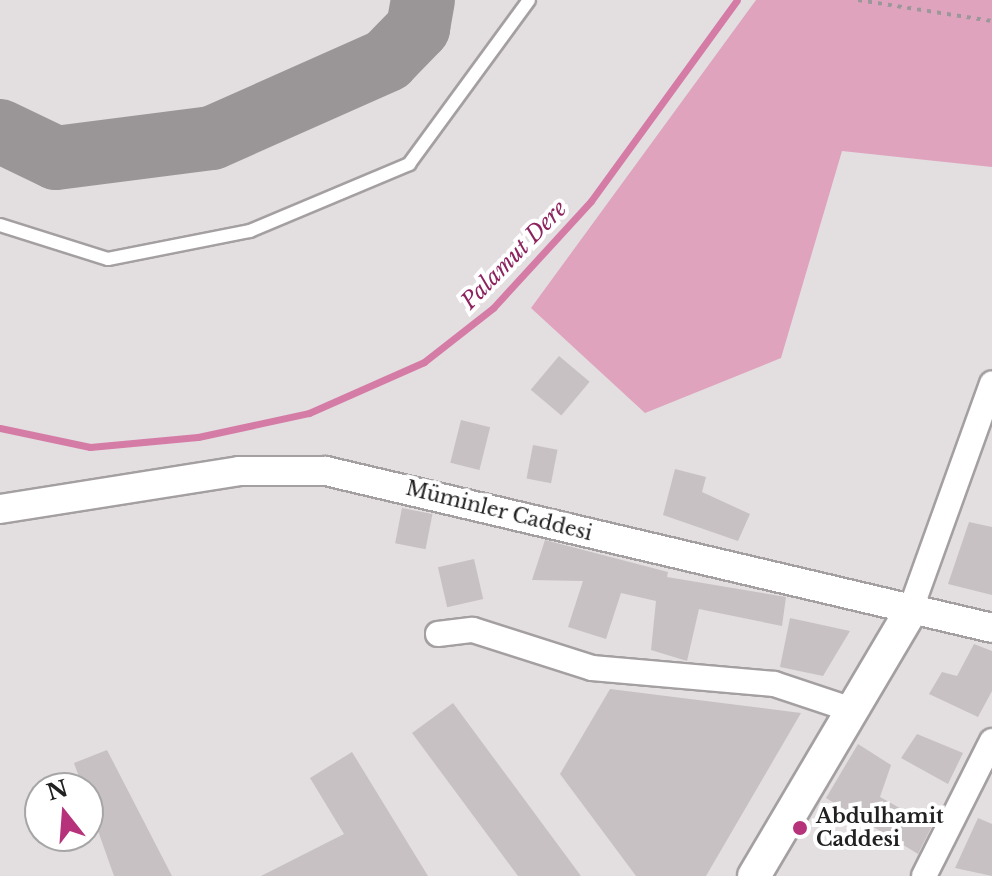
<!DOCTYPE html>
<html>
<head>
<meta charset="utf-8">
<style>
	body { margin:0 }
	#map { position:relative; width:992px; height:876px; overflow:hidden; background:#e3dee0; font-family:"Libre Baskerville",serif }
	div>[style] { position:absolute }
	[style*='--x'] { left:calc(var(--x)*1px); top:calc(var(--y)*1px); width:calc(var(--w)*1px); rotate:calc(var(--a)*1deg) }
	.green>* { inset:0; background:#dfa3bd }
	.stream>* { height:7px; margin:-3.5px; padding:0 3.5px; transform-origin:3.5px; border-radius:3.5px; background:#d57ca6 }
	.taxiway>* { height:64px; margin:-32px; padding:0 32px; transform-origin:32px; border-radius:32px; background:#9a9698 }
	.building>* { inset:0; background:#c7c1c4; transform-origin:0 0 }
	.path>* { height:4px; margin-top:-2px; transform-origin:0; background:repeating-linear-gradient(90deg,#9c989a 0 4px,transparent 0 10px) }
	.roads { filter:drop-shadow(2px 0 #a49fa1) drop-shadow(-2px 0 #a49fa1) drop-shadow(0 2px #a49fa1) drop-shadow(0 -2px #a49fa1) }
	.service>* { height:12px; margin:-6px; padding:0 6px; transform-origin:6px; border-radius:6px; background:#fff }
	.minor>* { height:24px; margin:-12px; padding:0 12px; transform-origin:12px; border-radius:12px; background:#fff }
	.tertiary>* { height:28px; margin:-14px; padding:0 14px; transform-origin:14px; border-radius:14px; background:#fff }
	.secondary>* { height:32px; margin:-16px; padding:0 16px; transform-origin:16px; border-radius:16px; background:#fff }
	.dots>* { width:22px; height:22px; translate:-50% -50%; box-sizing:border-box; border:4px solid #fff; border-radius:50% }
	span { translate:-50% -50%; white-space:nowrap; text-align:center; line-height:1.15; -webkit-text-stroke:8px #fff; paint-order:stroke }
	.street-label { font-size:20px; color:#222021 }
	.poi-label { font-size:20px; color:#222021; font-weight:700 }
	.left { translate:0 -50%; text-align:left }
	.water-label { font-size:22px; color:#8d235e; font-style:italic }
	.north { position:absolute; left:24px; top:772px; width:80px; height:80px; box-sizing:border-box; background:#fff; border:2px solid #a7a6a6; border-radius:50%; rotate:343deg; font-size:22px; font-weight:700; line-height:32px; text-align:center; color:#222021 }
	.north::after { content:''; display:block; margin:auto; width:28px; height:36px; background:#b6337c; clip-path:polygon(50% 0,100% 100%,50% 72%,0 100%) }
</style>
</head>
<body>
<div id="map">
	<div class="green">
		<div style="clip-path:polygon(756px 0,992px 0,992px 167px,842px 151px,781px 358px,645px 413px,531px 308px)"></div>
	</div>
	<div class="stream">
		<div style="--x:0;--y:428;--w:92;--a:11.9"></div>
		<div style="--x:90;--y:447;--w:108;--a:-5.3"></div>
		<div style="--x:198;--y:437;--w:114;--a:-12.2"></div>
		<div style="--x:309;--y:413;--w:126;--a:-23.9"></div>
		<div style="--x:424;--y:362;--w:88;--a:-38"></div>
		<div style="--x:493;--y:308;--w:145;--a:-47.5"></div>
		<div style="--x:591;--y:201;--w:248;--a:-54"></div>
	</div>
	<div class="taxiway">
		<div style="--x:0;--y:131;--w:62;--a:25.7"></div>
		<div style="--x:56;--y:158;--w:157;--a:-7.3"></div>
		<div style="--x:212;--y:138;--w:192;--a:-24"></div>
		<div style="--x:387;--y:60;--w:45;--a:-45.9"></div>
		<div style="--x:418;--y:28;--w:28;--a:-80"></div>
	</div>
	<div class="building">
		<div style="left:559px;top:356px;width:40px;height:44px;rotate:40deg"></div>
		<div style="left:461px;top:420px;width:30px;height:44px;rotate:14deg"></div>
		<div style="left:533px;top:445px;width:25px;height:34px;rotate:11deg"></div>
		<div style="clip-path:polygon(675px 469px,706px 477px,702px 492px,750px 514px,738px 541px,663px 515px)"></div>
		<div style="left:402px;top:508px;width:31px;height:36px;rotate:11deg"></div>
		<div style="clip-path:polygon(969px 522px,992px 527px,992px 595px,948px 584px)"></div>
		<div style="clip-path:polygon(545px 540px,668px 572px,667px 577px,786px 597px,782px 626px,699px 609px,687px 661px,651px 650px,656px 601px,621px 593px,606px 639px,568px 627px,583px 581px,532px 580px)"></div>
		<div style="left:474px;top:559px;width:41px;height:37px;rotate:77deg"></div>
		<div style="clip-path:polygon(790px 618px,850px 631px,823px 676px,780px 667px)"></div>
		<div style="clip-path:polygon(974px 644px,992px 651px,992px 691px,978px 717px,929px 694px,942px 672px,957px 676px)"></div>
		<div style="clip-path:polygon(610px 689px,801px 713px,706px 876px,636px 876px,560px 774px)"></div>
		<div style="clip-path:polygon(453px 703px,581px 876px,518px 876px,412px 733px)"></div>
		<div style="clip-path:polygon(917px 734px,963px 753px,948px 784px,901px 758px)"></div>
		<div style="clip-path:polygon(858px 744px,891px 765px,880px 797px,932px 826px,918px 854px,826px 798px)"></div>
		<div style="clip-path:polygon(107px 750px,172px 876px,114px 876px,74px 763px)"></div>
		<div style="clip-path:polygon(352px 752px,428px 876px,261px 876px,344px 834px,310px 778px)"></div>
		<div style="clip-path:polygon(978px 818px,992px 824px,992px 876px,955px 868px)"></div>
	</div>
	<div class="path">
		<div style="--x:858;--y:0;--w:136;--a:8.9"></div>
	</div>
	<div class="roads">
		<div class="service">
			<div style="--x:0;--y:225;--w:113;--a:17.5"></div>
			<div style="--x:108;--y:259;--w:145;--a:-11.2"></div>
			<div style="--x:250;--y:231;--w:173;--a:-22.8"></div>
			<div style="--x:409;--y:164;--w:203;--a:-53.8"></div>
		</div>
		<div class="minor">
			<div style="--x:909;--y:614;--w:245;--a:-70.2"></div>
			<div style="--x:438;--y:634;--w:35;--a:-7"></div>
			<div style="--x:473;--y:630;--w:125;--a:17.7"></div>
			<div style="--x:592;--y:668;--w:183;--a:5"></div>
			<div style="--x:774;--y:684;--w:82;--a:18.4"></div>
			<div style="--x:924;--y:876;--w:151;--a:-63.3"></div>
		</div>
		<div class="tertiary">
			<div style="--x:0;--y:509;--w:242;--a:-9"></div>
			<div style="--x:239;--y:471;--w:87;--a:0"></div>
			<div style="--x:326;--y:471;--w:684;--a:13.26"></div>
		</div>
		<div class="secondary">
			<div style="--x:754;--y:876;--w:304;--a:-59.4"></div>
		</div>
	</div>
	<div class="dots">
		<div style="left:800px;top:828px;background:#b6337c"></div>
	</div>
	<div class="street-label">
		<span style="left:499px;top:511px;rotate:14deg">Müminler Caddesi</span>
	</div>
	<div class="poi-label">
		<span class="left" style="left:816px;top:828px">Abdulhamit<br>Caddesi</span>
	</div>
	<div class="water-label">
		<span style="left:514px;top:255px;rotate:-46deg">Palamut Dere</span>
	</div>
	<div class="north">N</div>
</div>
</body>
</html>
